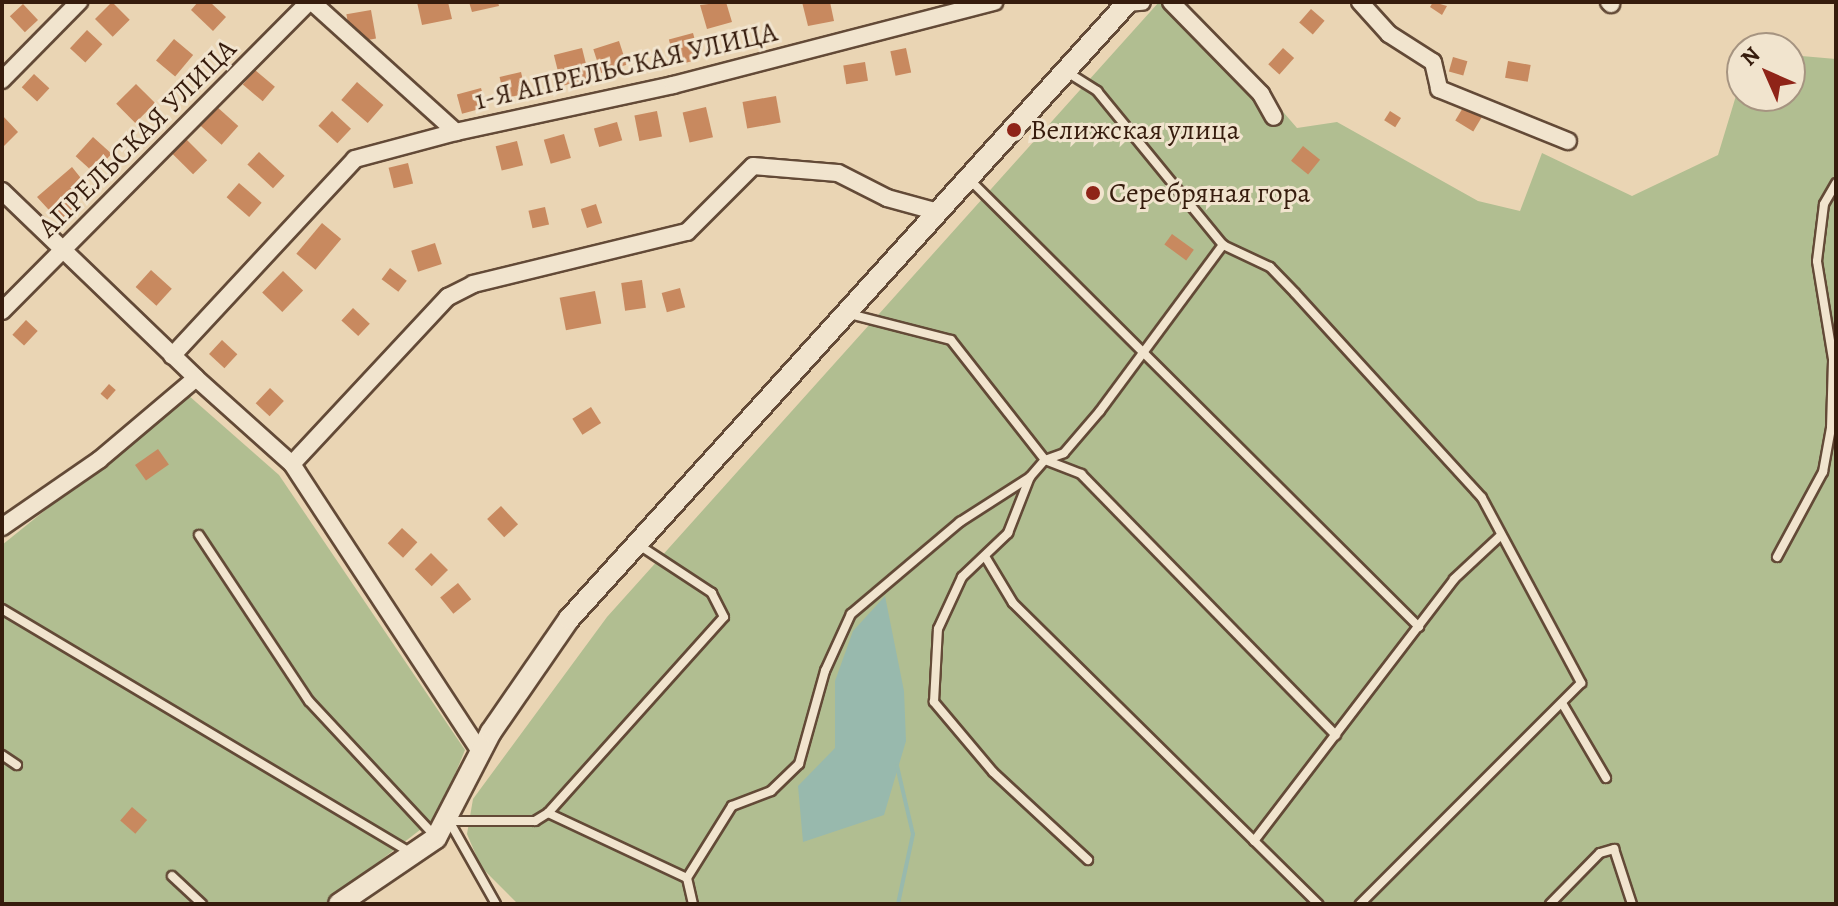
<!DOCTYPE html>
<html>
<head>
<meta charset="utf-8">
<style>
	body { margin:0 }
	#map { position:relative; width:1838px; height:906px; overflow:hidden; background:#ead5b4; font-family:Alegreya,serif }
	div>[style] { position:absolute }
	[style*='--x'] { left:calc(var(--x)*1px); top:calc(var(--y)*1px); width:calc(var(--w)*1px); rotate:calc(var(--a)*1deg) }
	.green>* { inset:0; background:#b1be91 }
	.water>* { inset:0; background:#98b9ad }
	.stream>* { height:4px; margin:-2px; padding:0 2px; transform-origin:2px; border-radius:2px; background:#98b9ad }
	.building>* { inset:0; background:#c8895f; transform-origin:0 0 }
	.roads { filter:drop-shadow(2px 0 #634a37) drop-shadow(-2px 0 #634a37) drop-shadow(0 2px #634a37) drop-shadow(0 -2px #634a37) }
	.service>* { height:8px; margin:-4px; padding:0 4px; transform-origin:4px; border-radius:4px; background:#f1e4ce }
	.minor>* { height:16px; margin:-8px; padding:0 8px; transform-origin:8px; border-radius:8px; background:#f1e4ce }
	.tertiary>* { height:20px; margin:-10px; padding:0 10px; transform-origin:10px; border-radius:10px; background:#f1e4ce }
	.dots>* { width:22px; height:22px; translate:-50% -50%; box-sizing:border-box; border:4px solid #f1e4ce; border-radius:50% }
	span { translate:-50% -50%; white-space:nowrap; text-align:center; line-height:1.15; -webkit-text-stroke:6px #f1e4ce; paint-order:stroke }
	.street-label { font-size:28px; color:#361c0d }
	.poi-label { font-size:28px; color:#361c0d }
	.left { translate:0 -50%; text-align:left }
	.frame { position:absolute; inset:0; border:4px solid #361c0d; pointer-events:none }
	.north { position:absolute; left:1726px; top:32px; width:80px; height:80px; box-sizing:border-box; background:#f1e4ce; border:2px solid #a69481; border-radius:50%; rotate:315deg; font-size:22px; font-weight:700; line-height:32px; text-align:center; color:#361c0d }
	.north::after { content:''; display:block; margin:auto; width:28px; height:36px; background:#8f2418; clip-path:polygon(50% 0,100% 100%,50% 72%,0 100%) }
</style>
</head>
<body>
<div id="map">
	<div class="green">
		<div style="clip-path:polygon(1159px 2px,1184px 2px,1201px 17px,1297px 128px,1337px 122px,1478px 201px,1520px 211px,1542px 153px,1632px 196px,1718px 155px,1742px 76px,1742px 96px,1790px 96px,1790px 55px,1836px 59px,1836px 904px,518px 904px,481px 867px,467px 834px,473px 799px,607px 617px)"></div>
		<div style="clip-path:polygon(188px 395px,279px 475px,465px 750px,438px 816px,324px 904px,2px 904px,2px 545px)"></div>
	</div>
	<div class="water">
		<div style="clip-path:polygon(885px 596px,904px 691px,906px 741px,884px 815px,803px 842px,798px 786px,835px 748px,835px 681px,853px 631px)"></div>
	</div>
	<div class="stream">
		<div style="--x:897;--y:766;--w:70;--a:76.8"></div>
		<div style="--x:913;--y:834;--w:72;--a:102.1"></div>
	</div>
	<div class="building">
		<div style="left:112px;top:2px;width:25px;height:24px;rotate:45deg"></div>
		<div style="clip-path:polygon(198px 2px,210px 2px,226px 17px,213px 31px,191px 10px)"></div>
		<div style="clip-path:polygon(417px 2px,448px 2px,452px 19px,422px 25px)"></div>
		<div style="clip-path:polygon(469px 2px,498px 2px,499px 6px,472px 12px)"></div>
		<div style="clip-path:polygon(726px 2px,732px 22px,707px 29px,700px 5px)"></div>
		<div style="clip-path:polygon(802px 2px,830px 2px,834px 21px,808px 26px)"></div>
		<div style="clip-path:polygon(1433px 2px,1447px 6px,1442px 15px,1430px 7px)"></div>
		<div style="left:23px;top:4px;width:22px;height:18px;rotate:47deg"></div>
		<div style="left:1311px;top:9px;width:18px;height:18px;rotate:41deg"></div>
		<div style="left:371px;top:10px;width:29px;height:25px;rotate:80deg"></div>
		<div style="left:87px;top:30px;width:21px;height:25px;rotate:43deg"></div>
		<div style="left:693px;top:33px;width:27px;height:25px;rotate:75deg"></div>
		<div style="left:174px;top:39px;width:25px;height:28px;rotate:40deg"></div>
		<div style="left:619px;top:41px;width:25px;height:27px;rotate:72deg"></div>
		<div style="left:582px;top:48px;width:32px;height:29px;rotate:76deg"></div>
		<div style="left:906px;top:48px;width:25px;height:16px;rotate:78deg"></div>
		<div style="left:1283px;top:48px;width:15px;height:22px;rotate:42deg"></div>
		<div style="left:1453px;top:57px;width:15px;height:15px;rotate:16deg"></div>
		<div style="left:1508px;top:61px;width:23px;height:17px;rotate:10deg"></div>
		<div style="left:865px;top:62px;width:19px;height:22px;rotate:81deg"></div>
		<div style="left:255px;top:70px;width:26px;height:19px;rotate:40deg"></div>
		<div style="left:521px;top:72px;width:22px;height:22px;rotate:77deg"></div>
		<div style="left:34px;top:74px;width:21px;height:18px;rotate:43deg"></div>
		<div style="left:357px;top:82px;width:35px;height:24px;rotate:41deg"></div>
		<div style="left:136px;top:84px;width:27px;height:28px;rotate:45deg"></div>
		<div style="left:481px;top:88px;width:20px;height:25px;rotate:75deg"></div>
		<div style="left:776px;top:96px;width:27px;height:34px;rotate:80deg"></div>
		<div style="left:216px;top:106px;width:30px;height:25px;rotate:42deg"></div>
		<div style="left:1464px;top:106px;width:21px;height:17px;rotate:31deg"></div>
		<div style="left:706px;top:107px;width:31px;height:24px;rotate:77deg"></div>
		<div style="left:332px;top:111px;width:26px;height:20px;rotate:43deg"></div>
		<div style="left:657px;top:111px;width:26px;height:23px;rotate:79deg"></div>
		<div style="left:1390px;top:111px;width:13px;height:11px;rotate:32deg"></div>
		<div style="clip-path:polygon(2px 115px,18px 132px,2px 148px)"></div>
		<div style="left:617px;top:122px;width:19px;height:24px;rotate:74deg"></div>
		<div style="left:564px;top:134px;width:25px;height:21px;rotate:74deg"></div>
		<div style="left:93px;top:137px;width:25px;height:26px;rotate:42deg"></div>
		<div style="left:186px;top:139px;width:30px;height:20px;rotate:45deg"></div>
		<div style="left:517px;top:141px;width:25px;height:22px;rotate:76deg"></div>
		<div style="left:1303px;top:146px;width:22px;height:19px;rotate:39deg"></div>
		<div style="left:259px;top:152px;width:35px;height:17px;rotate:43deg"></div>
		<div style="left:408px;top:163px;width:21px;height:20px;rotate:76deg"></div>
		<div style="clip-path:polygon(72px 167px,84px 182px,72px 192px,80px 202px,59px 221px,37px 197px)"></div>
		<div style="left:239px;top:183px;width:30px;height:19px;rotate:41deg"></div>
		<div style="left:596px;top:204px;width:20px;height:16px;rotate:72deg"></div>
		<div style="left:545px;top:207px;width:18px;height:17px;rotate:77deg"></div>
		<div style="left:322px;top:223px;width:25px;height:40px;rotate:40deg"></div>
		<div style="left:1172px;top:234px;width:27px;height:13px;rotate:36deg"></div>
		<div style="left:435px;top:243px;width:22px;height:25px;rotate:72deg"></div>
		<div style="left:390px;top:268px;width:21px;height:14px;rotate:37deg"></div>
		<div style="left:151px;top:270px;width:28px;height:23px;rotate:42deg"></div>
		<div style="left:283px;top:271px;width:28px;height:30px;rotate:44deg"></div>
		<div style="left:642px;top:280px;width:28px;height:21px;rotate:82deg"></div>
		<div style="left:680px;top:288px;width:20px;height:19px;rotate:75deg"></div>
		<div style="left:595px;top:291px;width:33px;height:36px;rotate:79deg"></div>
		<div style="left:353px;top:308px;width:23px;height:17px;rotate:43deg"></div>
		<div style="left:26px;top:320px;width:16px;height:20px;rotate:43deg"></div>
		<div style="left:222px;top:340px;width:21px;height:19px;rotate:43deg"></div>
		<div style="left:109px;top:384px;width:9px;height:13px;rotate:41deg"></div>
		<div style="left:270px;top:388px;width:19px;height:21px;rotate:43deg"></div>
		<div style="left:591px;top:407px;width:19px;height:22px;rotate:58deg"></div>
		<div style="left:158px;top:449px;width:19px;height:28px;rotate:55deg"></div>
		<div style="left:501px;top:506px;width:25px;height:19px;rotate:47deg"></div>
		<div style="left:402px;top:528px;width:21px;height:21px;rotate:43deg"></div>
		<div style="left:431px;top:553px;width:24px;height:23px;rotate:45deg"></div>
		<div style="left:458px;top:583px;width:21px;height:23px;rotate:51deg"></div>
		<div style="left:132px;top:807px;width:20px;height:18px;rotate:41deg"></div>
	</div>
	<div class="roads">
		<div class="service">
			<div style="--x:1067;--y:72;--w:36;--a:32"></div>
			<div style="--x:1097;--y:91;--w:199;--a:50.7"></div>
			<div style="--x:1223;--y:245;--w:52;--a:25.1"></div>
			<div style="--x:1270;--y:267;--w:36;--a:46"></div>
			<div style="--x:1295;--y:293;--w:277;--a:47.6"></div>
			<div style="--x:1482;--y:498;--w:210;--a:61.8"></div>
			<div style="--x:1581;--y:683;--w:313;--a:135"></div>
			<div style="--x:969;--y:179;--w:635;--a:44.87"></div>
			<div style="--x:846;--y:313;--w:108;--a:14.4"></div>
			<div style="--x:951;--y:340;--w:152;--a:51.9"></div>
			<div style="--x:1045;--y:460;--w:20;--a:-20"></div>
			<div style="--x:1064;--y:453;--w:55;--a:-49.4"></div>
			<div style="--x:1100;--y:411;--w:207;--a:-53.5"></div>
			<div style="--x:199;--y:535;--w:199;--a:56.5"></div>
			<div style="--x:309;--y:701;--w:186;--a:47"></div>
			<div style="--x:1777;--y:557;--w:97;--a:-61.6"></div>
			<div style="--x:1823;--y:472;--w:45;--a:-79.7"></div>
			<div style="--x:1831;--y:428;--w:69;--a:-88.3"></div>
			<div style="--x:1833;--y:359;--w:99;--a:-99.3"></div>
			<div style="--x:1817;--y:261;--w:57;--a:-83"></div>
			<div style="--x:1824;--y:204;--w:24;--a:-60"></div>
			<div style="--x:986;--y:558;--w:52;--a:59"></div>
			<div style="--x:1013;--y:603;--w:429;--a:44.6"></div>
			<div style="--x:2;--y:609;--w:475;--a:30.8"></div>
			<div style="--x:1562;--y:703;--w:87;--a:59.6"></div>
			<div style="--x:2;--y:755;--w:18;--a:34"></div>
			<div style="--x:548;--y:813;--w:153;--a:25.1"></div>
			<div style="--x:687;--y:878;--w:85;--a:-58"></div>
			<div style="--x:732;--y:806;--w:42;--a:-21"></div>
			<div style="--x:771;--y:791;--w:39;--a:-44"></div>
			<div style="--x:799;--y:764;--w:97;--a:-74.4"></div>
			<div style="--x:825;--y:671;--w:63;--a:-65.5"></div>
			<div style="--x:851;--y:614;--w:143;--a:-40.2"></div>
			<div style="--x:960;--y:522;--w:83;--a:-32.7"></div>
			<div style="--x:1254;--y:841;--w:330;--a:-52.6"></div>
			<div style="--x:1454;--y:579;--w:62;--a:-43"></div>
			<div style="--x:1088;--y:860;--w:129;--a:-137.2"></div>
			<div style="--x:993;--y:772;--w:92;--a:-130.1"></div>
			<div style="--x:934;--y:702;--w:73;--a:-86.9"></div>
			<div style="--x:938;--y:629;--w:57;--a:-65.2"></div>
			<div style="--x:962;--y:577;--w:64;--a:-43.7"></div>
			<div style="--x:1008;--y:533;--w:60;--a:-68.6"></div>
			<div style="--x:1030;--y:477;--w:23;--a:-49"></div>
			<div style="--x:1045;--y:460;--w:39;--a:21"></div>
			<div style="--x:1081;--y:474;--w:365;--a:45.7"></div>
			<div style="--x:172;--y:876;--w:41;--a:43"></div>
			<div style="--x:687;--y:878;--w:27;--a:77"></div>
			<div style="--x:496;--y:904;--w:95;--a:-119.5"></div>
			<div style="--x:449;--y:821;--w:86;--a:0"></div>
			<div style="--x:535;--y:821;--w:15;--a:-32"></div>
			<div style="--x:548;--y:813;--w:263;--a:-48.1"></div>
			<div style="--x:724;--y:617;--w:27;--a:-117"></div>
			<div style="--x:712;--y:593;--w:87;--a:-146.7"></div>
			<div style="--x:1550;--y:904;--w:71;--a:-45.6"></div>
			<div style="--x:1600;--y:853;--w:15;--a:-16"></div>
			<div style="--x:1614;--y:849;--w:58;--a:71.9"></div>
		</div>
		<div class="minor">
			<div style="--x:312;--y:2;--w:194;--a:42.1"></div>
			<div style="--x:456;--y:132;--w:222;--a:-12.2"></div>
			<div style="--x:673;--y:85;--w:332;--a:-14.5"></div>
			<div style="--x:1171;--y:2;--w:129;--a:45.6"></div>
			<div style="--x:1261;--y:94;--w:26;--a:61"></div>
			<div style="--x:1360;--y:2;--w:43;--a:47.8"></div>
			<div style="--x:1389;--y:34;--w:52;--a:32.5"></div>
			<div style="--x:1433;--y:62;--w:28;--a:77"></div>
			<div style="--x:1439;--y:89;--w:139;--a:22"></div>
			<div style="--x:1609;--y:2;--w:3;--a:45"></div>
			<div style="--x:1126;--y:3;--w:16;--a:-4"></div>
			<div style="--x:2;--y:80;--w:110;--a:-45.4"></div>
			<div style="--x:2;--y:191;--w:269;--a:43.9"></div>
			<div style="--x:2;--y:311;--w:436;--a:-45.2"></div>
			<div style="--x:172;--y:356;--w:269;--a:-47.1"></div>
			<div style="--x:355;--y:159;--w:105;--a:-15"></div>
			<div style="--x:292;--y:464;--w:229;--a:-47"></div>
			<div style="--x:448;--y:297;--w:28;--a:-27"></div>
			<div style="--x:473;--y:284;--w:220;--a:-13.7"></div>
			<div style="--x:687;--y:232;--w:93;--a:-45"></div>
			<div style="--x:753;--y:166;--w:85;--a:4.7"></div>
			<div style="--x:838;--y:173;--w:55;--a:27"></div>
			<div style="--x:887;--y:198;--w:53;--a:15.4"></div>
			<div style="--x:2;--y:527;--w:118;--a:-34.6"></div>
			<div style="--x:99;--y:460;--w:127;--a:-40.2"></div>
			<div style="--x:196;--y:378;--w:129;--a:41.9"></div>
			<div style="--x:292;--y:464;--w:345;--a:56.8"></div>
		</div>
		<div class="tertiary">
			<div style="--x:339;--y:904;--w:117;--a:-34.2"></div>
			<div style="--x:436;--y:838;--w:119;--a:-62.6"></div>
			<div style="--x:491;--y:732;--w:137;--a:-55.4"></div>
			<div style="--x:569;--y:619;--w:833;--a:-47.82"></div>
		</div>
	</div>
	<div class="dots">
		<div style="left:1014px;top:130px;background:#8f2418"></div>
		<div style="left:1093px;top:193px;background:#8f2418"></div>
	</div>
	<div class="street-label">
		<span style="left:626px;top:66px;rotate:-13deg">1-Я АПРЕЛЬСКАЯ УЛИЦА</span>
		<span style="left:137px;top:138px;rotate:-45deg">АПРЕЛЬСКАЯ УЛИЦА</span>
	</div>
	<div class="poi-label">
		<span class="left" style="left:1030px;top:130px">Велижская улица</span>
		<span class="left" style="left:1109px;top:193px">Серебряная гора</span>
	</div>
	<div class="frame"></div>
	<div class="north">N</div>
</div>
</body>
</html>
